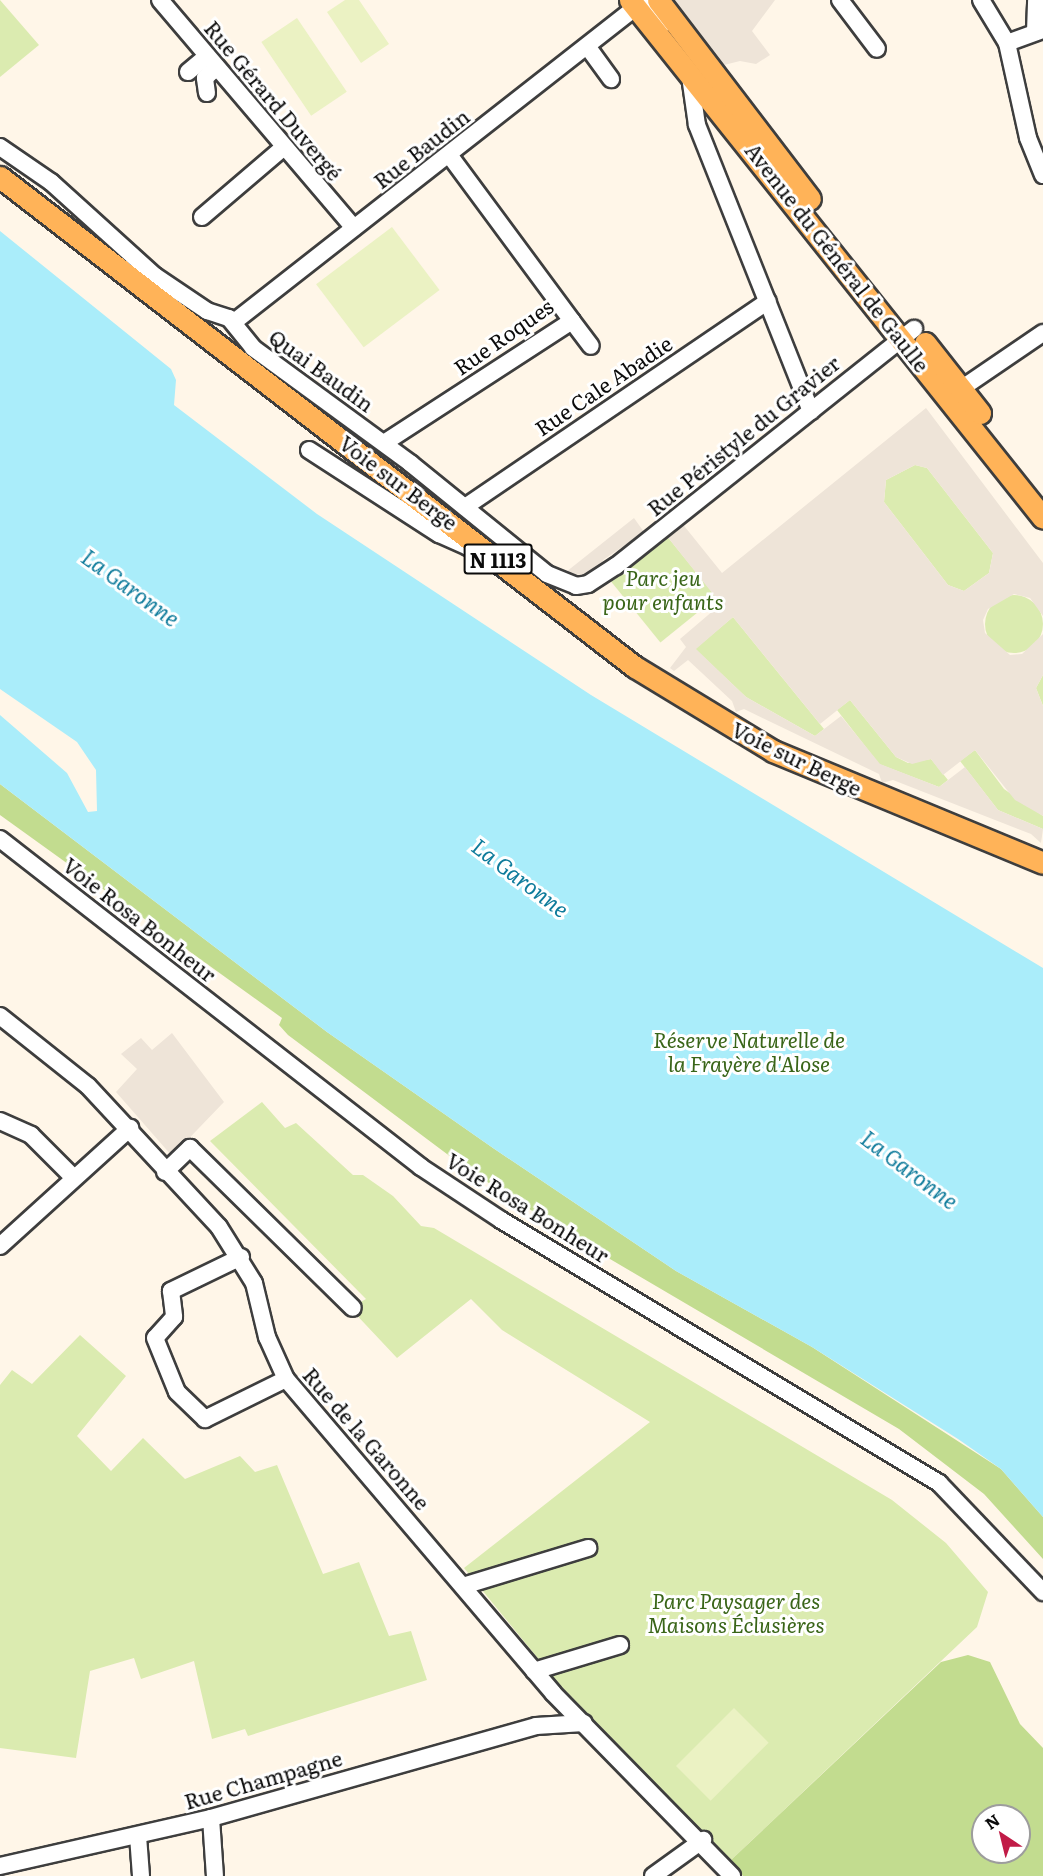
<!DOCTYPE html>
<html>
<head>
<meta charset="utf-8">
<style>
	body { margin:0 }
	#map { position:relative; width:1043px; height:1876px; overflow:hidden; background:#fff6e8; font-family:Literata,serif }
	div>[style] { position:absolute }
	[style*='--x'] { left:calc(var(--x)*1px); top:calc(var(--y)*1px); width:calc(var(--w)*1px); rotate:calc(var(--a)*1deg) }
	.green>* { inset:0; background:#dbebb0; transform-origin:0 0 }
	.round { border-radius:50% }
	.forest>* { inset:0; background:#c2dc8f }
	.pitch>* { inset:0; background:#ebf2c3; transform-origin:0 0 }
	.plaza>* { inset:0; background:#eee4d8 }
	.water>* { inset:0; background:#aaedfa }
	.roads { filter:drop-shadow(2px 0 #3e3e3e) drop-shadow(-2px 0 #3e3e3e) drop-shadow(0 2px #3e3e3e) drop-shadow(0 -2px #3e3e3e) }
	.minor>* { height:16px; margin:-8px; padding:0 8px; transform-origin:8px; border-radius:8px; background:#fff }
	.major>* { height:21px; margin:-10.5px; padding:0 10.5px; transform-origin:10.5px; border-radius:10.5px; background:#ffb358 }
	span { translate:-50% -50%; white-space:nowrap; text-align:center; line-height:1.15; -webkit-text-stroke:6px #fff; paint-order:stroke }
	.shield-label span { padding:2px 4px; background:#fff; border:2px solid; border-radius:4px; -webkit-text-stroke-width:0 }
	.shield-label { font-size:20px; color:#0b0b0b; font-weight:700 }
	.street-label { font-size:21px; color:#0b0b0b }
	.park-label { font-size:21px; color:#396518; font-style:italic }
	.water-label { font-size:22px; color:#0e7b9b; font-style:italic }
	.north { position:absolute; left:971px; top:1804px; width:60px; height:60px; box-sizing:border-box; background:#fff; border:2px solid #9d9d9d; border-radius:50%; rotate:325deg; font-size:16px; font-weight:700; line-height:24px; text-align:center; color:#0b0b0b }
	.north::after { content:''; display:block; margin:auto; width:21px; height:27px; background:#c11c47; clip-path:polygon(50% 0,100% 100%,50% 72%,0 100%) }
</style>
</head>
<body>
<div id="map">
	<div class="green">
		<div style="clip-path:polygon(0 0,39px 45px,0 77px)"></div>
		<div style="clip-path:polygon(915px 465px,927px 468px,993px 553px,989px 573px,964px 591px,948px 585px,884px 502px,886px 480px)"></div>
		<div style="left:666px;top:535px;width:80px;height:72px;rotate:51deg"></div>
		<div class="round" style="left:985px;top:595px;width:58px;height:58px"></div>
		<div style="clip-path:polygon(733px 617px,824px 729px,815px 736px,746px 697px,695px 649px)"></div>
		<div style="clip-path:polygon(1043px 675px,1043px 706px,1036px 688px)"></div>
		<div style="clip-path:polygon(850px 700px,896px 757px,908px 763px,931px 759px,948px 780px,939px 787px,879px 764px,837px 710px)"></div>
		<div style="clip-path:polygon(975px 750px,1004px 789px,1043px 816px,1043px 829px,998px 810px,960px 761px)"></div>
		<div style="clip-path:polygon(262px 1102px,285px 1128px,296px 1123px,353px 1175px,363px 1175px,393px 1196px,421px 1226px,434px 1228px,892px 1500px,946px 1543px,988px 1592px,977px 1627px,731px 1860px,558px 1683px,464px 1568px,650px 1422px,502px 1330px,471px 1299px,397px 1358px,350px 1308px,366px 1299px,210px 1141px)"></div>
		<div style="clip-path:polygon(80px 1335px,126px 1376px,77px 1436px,111px 1471px,143px 1438px,185px 1479px,240px 1456px,255px 1472px,277px 1465px,323px 1574px,359px 1562px,389px 1636px,411px 1631px,427px 1680px,248px 1736px,245px 1729px,212px 1739px,194px 1661px,141px 1679px,134px 1658px,90px 1671px,76px 1758px,0 1748px,0 1385px,12px 1370px,32px 1384px)"></div>
	</div>
	<div class="forest">
		<div style="clip-path:polygon(0 784px,327px 1032px,493px 1148px,676px 1271px,812px 1347px,1001px 1469px,1043px 1517px,1043px 1559px,984px 1494px,899px 1429px,576px 1239px,467px 1169px,288px 1035px,279px 1025px,282px 1018px,0 815px)"></div>
		<div style="clip-path:polygon(evenodd,968px 1655px,990px 1662px,1020px 1724px,1043px 1748px,1043px 1876px,743px 1876px,731px 1860px,941px 1662px,968px 1655px,983px 1816px,1019px 1816px,1019px 1852px,983px 1852px,983px 1816px)"></div>
	</div>
	<div class="pitch">
		<div style="clip-path:polygon(345px 0,359px 0,389px 44px,361px 63px,327px 12px)"></div>
		<div style="left:297px;top:18px;width:89px;height:43px;rotate:56deg"></div>
		<div style="left:392px;top:227px;width:79px;height:95px;rotate:53deg"></div>
		<div style="left:734px;top:1708px;width:49px;height:82px;rotate:45deg"></div>
	</div>
	<div class="plaza">
		<div style="clip-path:polygon(668px 0,775px 0,752px 31px,770px 55px,756px 64px,740px 61px,720px 66px)"></div>
		<div style="clip-path:polygon(evenodd,926px 408px,1043px 563px,1043px 616px,1030px 598px,1014px 594px,988px 609px,983px 620px,985px 633px,1010px 655px,1022px 654px,1043px 634px,1043px 675px,1036px 688px,1043px 706px,1043px 816px,1015px 800px,975px 750px,943px 775px,931px 759px,912px 764px,896px 757px,850px 700px,820px 724px,733px 617px,696px 649px,746px 697px,815px 736px,841px 716px,880px 764px,939px 787px,965px 767px,998px 810px,1043px 829px,1041px 843px,1031px 834px,893px 780px,882px 783px,879px 774px,744px 709px,736px 712px,732px 701px,688px 660px,674px 671px,670px 668px,686px 647px,680px 639px,721px 604px,666px 535px,681px 522px,722px 573px,926px 408px,915px 465px,927px 468px,993px 553px,989px 573px,964px 591px,948px 585px,884px 502px,886px 480px,915px 465px)"></div>
		<div style="clip-path:polygon(634px 518px,644px 532px,603px 560px,600px 569px,586px 576px,566px 572px)"></div>
		<div style="clip-path:polygon(172px 1033px,224px 1102px,172px 1156px,116px 1092px,137px 1069px,121px 1054px,141px 1038px,152px 1050px)"></div>
	</div>
	<div class="water">
		<div style="clip-path:polygon(0 231px,171px 369px,176px 380px,174px 405px,317px 514px,591px 695px,1043px 968px,1043px 1517px,1001px 1469px,958px 1439px,812px 1347px,676px 1271px,493px 1148px,327px 1032px,0 784px,0 715px,67px 773px,88px 812px,97px 811px,96px 770px,77px 742px,0 689px)"></div>
	</div>
	<div class="roads">
		<div class="minor">
			<div style="--x:160;--y:0;--w:299;--a:49.6"></div>
			<div style="--x:840;--y:0;--w:61;--a:52.9"></div>
			<div style="--x:981;--y:0;--w:50;--a:58.8"></div>
			<div style="--x:1007;--y:43;--w:97;--a:77.5"></div>
			<div style="--x:1028;--y:138;--w:40;--a:68"></div>
			<div style="--x:1035;--y:32;--w:32;--a:-88"></div>
			<div style="--x:1007;--y:43;--w:38;--a:-20"></div>
			<div style="--x:587;--y:46;--w:41;--a:54"></div>
			<div style="--x:188;--y:72;--w:25;--a:-40"></div>
			<div style="--x:690;--y:76;--w:49;--a:81.9"></div>
			<div style="--x:697;--y:125;--w:308;--a:68.3"></div>
			<div style="--x:207;--y:93;--w:15;--a:-98"></div>
			<div style="--x:205;--y:78;--w:16;--a:-43"></div>
			<div style="--x:0;--y:147;--w:62;--a:34.5"></div>
			<div style="--x:51;--y:182;--w:140;--a:42.1"></div>
			<div style="--x:155;--y:276;--w:63;--a:33.9"></div>
			<div style="--x:207;--y:311;--w:23;--a:18"></div>
			<div style="--x:229;--y:318;--w:38;--a:51"></div>
			<div style="--x:253;--y:348;--w:195;--a:36.2"></div>
			<div style="--x:410;--y:463;--w:176;--a:39"></div>
			<div style="--x:547;--y:574;--w:31;--a:22"></div>
			<div style="--x:576;--y:586;--w:12;--a:-9"></div>
			<div style="--x:588;--y:584;--w:33;--a:-33"></div>
			<div style="--x:616;--y:566;--w:381;--a:-38.5"></div>
			<div style="--x:202;--y:217;--w:108;--a:-40.5"></div>
			<div style="--x:572;--y:321;--w:31;--a:53"></div>
			<div style="--x:234;--y:322;--w:511;--a:-38.08"></div>
			<div style="--x:636;--y:7;--w:13;--a:-9"></div>
			<div style="--x:649;--y:5;--w:24;--a:48"></div>
			<div style="--x:952;--y:395;--w:110;--a:-34.3"></div>
			<div style="--x:384;--y:443;--w:224;--a:-33"></div>
			<div style="--x:572;--y:321;--w:207;--a:-126.5"></div>
			<div style="--x:309;--y:450;--w:155;--a:32.9"></div>
			<div style="--x:439;--y:534;--w:32;--a:24"></div>
			<div style="--x:468;--y:547;--w:8;--a:-23"></div>
			<div style="--x:465;--y:507;--w:366;--a:-34.2"></div>
			<div style="--x:0;--y:839;--w:534;--a:37.92"></div>
			<div style="--x:421;--y:1167;--w:96;--a:33.5"></div>
			<div style="--x:501;--y:1220;--w:511;--a:30.98"></div>
			<div style="--x:939;--y:1483;--w:151;--a:46.3"></div>
			<div style="--x:0;--y:1016;--w:112;--a:38.5"></div>
			<div style="--x:88;--y:1086;--w:192;--a:47.1"></div>
			<div style="--x:219;--y:1227;--w:66;--a:58"></div>
			<div style="--x:254;--y:1283;--w:56;--a:76.5"></div>
			<div style="--x:267;--y:1337;--w:46;--a:65.7"></div>
			<div style="--x:286;--y:1379;--w:412;--a:49.6"></div>
			<div style="--x:553;--y:1693;--w:256;--a:45.6"></div>
			<div style="--x:0;--y:1121;--w:34;--a:24"></div>
			<div style="--x:31;--y:1135;--w:59;--a:45"></div>
			<div style="--x:165;--y:1172;--w:35;--a:-44"></div>
			<div style="--x:190;--y:1148;--w:228;--a:44.5"></div>
			<div style="--x:0;--y:1246;--w:176;--a:-42.2"></div>
			<div style="--x:241;--y:1257;--w:78;--a:154.1"></div>
			<div style="--x:171;--y:1291;--w:26;--a:83"></div>
			<div style="--x:174;--y:1317;--w:28;--a:132"></div>
			<div style="--x:155;--y:1338;--w:58;--a:67.8"></div>
			<div style="--x:177;--y:1392;--w:39;--a:44"></div>
			<div style="--x:205;--y:1419;--w:90;--a:-26.3"></div>
			<div style="--x:463;--y:1586;--w:131;--a:-16.9"></div>
			<div style="--x:534;--y:1671;--w:90;--a:-16.8"></div>
			<div style="--x:211;--y:1818;--w:58;--a:86.1"></div>
			<div style="--x:138;--y:1836;--w:40;--a:85.7"></div>
			<div style="--x:0;--y:1866;--w:216;--a:-12.8"></div>
			<div style="--x:211;--y:1818;--w:338;--a:-15.8"></div>
			<div style="--x:536;--y:1726;--w:48;--a:-3.6"></div>
			<div style="--x:653;--y:1876;--w:62;--a:-35.8"></div>
		</div>
		<div class="major">
			<div style="--x:630;--y:0;--w:662;--a:51.43"></div>
			<div style="--x:658;--y:0;--w:250;--a:52.6"></div>
			<div style="--x:0;--y:177;--w:802;--a:37.66"></div>
			<div style="--x:635;--y:667;--w:162;--a:31.3"></div>
			<div style="--x:773;--y:751;--w:292;--a:22.5"></div>
			<div style="--x:925;--y:343;--w:89;--a:51.8"></div>
		</div>
	</div>
	<div class="shield-label">
		<span style="left:498px;top:559px">N 1113</span>
	</div>
	<div class="street-label">
		<span style="left:274px;top:100px;rotate:50deg">Rue Gérard Duvergé</span>
		<span style="left:421px;top:148px;rotate:-38deg">Rue Baudin</span>
		<span style="left:838px;top:257px;rotate:52deg">Avenue du Général de Gaulle</span>
		<span style="left:503px;top:336px;rotate:-35deg">Rue Roques</span>
		<span style="left:322px;top:370px;rotate:36deg">Quai Baudin</span>
		<span style="left:603px;top:385px;rotate:-34deg">Rue Cale Abadie</span>
		<span style="left:743px;top:435px;rotate:-39deg">Rue Péristyle du Gravier</span>
		<span style="left:399px;top:482px;rotate:37deg">Voie sur Berge</span>
		<span style="left:797px;top:758px;rotate:26deg">Voie sur Berge</span>
		<span style="left:140px;top:919px;rotate:38deg">Voie Rosa Bonheur</span>
		<span style="left:528px;top:1207px;rotate:32deg">Voie Rosa Bonheur</span>
		<span style="left:367px;top:1438px;rotate:49deg">Rue de la Garonne</span>
		<span style="left:263px;top:1779px;rotate:-16deg">Rue Champagne</span>
	</div>
	<div class="park-label">
		<span style="left:663px;top:589px">Parc jeu<br>pour enfants</span>
		<span style="left:749px;top:1051px">Réserve Naturelle de<br>la Frayère d'Alose</span>
		<span style="left:736px;top:1612px">Parc Paysager des<br>Maisons Éclusières</span>
	</div>
	<div class="water-label">
		<span style="left:131px;top:587px;rotate:36deg">La Garonne</span>
		<span style="left:521px;top:877px;rotate:37deg">La Garonne</span>
		<span style="left:910px;top:1169px;rotate:37deg">La Garonne</span>
	</div>
	<div class="north">N</div>
</div>
</body>
</html>
